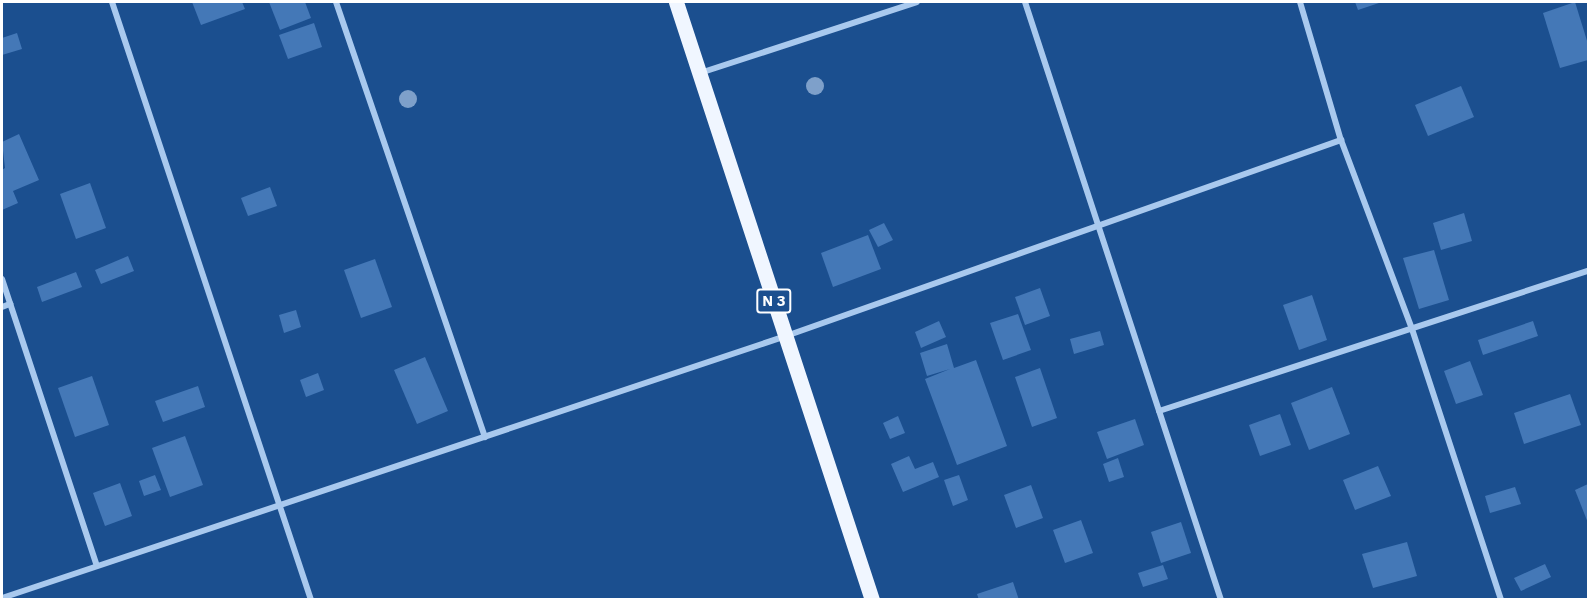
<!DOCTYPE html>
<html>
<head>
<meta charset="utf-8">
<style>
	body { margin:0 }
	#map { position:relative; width:1590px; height:601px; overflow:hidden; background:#1b4f8f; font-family:"IBM Plex Sans",sans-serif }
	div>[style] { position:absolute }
	.building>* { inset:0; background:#4478b7 }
	.street>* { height:6px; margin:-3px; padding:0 3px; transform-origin:3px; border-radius:3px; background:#a9c9ee }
	.primary>* { height:15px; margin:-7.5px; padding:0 7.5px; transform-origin:7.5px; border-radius:7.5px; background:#f0f6ff }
	.trees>* { width:18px; height:18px; margin:-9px; border-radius:50%; background:#7ea0ca }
	span { translate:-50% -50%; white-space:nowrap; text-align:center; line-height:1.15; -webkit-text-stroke:5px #1b4f8f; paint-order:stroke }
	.shield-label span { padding:2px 4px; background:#1b4f8f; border:2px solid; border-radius:4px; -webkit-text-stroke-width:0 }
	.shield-label { font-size:15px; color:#fff; font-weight:700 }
	.frame { position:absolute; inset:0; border:3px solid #fff; pointer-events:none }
</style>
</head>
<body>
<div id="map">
	<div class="building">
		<i style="clip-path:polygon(192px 2px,242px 2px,245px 9px,201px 25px)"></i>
		<i style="clip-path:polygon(269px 2px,305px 2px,311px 18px,280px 30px)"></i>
		<i style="clip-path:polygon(1355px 2px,1382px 2px,1358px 10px)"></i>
		<i style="clip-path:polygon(1575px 2px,1588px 44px,1588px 60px,1560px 68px,1543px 13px)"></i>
		<i style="clip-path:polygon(314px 23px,322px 47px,288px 59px,279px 35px)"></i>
		<i style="clip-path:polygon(17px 33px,22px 49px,2px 55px,2px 38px)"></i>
		<i style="clip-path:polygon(1461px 86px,1474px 117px,1428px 136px,1415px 105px)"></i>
		<i style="clip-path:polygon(19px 134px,39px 180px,13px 191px,18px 203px,2px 210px,2px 170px,5px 168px,2px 142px)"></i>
		<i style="clip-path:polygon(90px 183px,106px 228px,76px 239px,60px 194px)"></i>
		<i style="clip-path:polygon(270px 187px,277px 206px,248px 216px,241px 198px)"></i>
		<i style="clip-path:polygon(1464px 213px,1472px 241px,1441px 250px,1433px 223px)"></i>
		<i style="clip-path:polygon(884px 223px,893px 240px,878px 247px,869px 230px)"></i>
		<i style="clip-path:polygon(868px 235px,881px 269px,833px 287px,821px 253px)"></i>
		<i style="clip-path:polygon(1434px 250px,1449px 300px,1419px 309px,1403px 258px)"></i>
		<i style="clip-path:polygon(128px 256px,134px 271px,101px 284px,95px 270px)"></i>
		<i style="clip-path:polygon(375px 259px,392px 307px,361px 318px,344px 270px)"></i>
		<i style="clip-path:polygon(76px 272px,82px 287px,42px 302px,37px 287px)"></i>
		<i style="clip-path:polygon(1040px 288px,1050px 316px,1025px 325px,1015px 297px)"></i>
		<i style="clip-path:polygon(1312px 295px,1327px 340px,1299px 350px,1283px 305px)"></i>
		<i style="clip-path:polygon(296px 310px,301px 327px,284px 333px,279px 315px)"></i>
		<i style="clip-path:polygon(1018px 314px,1031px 350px,1003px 360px,990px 323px)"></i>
		<i style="clip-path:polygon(939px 321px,946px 337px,921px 348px,915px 332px)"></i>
		<i style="clip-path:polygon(1533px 321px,1538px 336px,1483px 355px,1478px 340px)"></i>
		<i style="clip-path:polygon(1100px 331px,1104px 345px,1074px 354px,1070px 339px)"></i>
		<i style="clip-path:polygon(947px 344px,954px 368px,976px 360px,1007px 446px,957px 465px,925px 379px,950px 369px,927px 376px,920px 353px)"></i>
		<i style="clip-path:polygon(425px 357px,448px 411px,417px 424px,394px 370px)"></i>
		<i style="clip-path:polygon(1470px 361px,1483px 395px,1456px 404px,1444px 371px)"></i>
		<i style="clip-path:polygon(1040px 368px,1057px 418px,1032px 427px,1015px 377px)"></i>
		<i style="clip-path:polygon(318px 373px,324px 390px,306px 397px,300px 380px)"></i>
		<i style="clip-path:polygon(92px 376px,109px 425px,75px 437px,58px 388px)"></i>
		<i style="clip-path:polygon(198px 386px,205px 407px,163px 422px,155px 401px)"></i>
		<i style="clip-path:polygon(1332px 387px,1350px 434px,1309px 450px,1291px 403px)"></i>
		<i style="clip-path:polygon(1570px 394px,1581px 425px,1524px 444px,1514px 413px)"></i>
		<i style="clip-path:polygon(1280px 414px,1291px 445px,1260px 456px,1249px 425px)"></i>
		<i style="clip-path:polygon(898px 416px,905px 433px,890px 439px,883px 423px)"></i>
		<i style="clip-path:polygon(1135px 419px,1144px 445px,1107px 459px,1097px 432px)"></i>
		<i style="clip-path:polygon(185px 436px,203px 485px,170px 497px,152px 448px)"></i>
		<i style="clip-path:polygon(909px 456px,915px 469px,933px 462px,939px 477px,903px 492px,891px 464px)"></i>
		<i style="clip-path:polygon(1118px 458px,1124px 477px,1109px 482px,1103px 464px)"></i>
		<i style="clip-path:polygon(1378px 466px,1391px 496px,1355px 510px,1343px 480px)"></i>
		<i style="clip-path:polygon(155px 475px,161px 490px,144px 496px,139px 481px)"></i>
		<i style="clip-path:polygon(959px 475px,968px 500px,953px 506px,944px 480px)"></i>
		<i style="clip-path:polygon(120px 483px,132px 516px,105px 526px,93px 493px)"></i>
		<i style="clip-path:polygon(1588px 484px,1588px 523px,1575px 490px)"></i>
		<i style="clip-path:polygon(1031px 485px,1043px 518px,1016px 528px,1004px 495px)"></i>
		<i style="clip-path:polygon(1515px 487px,1521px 504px,1490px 513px,1485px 496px)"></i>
		<i style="clip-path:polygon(1081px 520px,1093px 553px,1065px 563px,1053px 530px)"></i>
		<i style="clip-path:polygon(1181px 522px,1191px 553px,1161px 563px,1151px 532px)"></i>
		<i style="clip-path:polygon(1407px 542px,1417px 576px,1373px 588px,1362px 554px)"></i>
		<i style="clip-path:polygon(1545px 564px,1551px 577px,1521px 591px,1514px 578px)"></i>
		<i style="clip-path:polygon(1163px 565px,1168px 579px,1143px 587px,1138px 573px)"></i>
		<i style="clip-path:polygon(1013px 582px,1019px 600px,979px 600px,977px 594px)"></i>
	</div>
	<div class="street">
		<i style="left:112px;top:2px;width:630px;rotate:71.59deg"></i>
		<i style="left:336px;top:2px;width:460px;rotate:71.1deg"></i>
		<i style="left:1025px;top:2px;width:629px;rotate:71.85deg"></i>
		<i style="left:1300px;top:2px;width:144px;rotate:73.5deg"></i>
		<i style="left:1341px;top:140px;width:202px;rotate:69.4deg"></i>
		<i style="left:1412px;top:329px;width:285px;rotate:71.8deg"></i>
		<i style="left:700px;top:73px;width:228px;rotate:-18.1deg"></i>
		<i style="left:2px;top:279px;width:302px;rotate:71.7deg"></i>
		<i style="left:2px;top:307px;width:9px;rotate:-21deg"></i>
		<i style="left:1159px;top:411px;width:451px;rotate:-18.1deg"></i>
		<i style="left:2px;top:598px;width:827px;rotate:-18.48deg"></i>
		<i style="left:786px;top:336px;width:589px;rotate:-19.45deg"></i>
	</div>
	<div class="primary">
		<i style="left:676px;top:2px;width:629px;rotate:71.85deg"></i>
	</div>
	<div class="trees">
		<i style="left:815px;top:86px"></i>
		<i style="left:408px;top:99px"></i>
	</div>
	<div class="shield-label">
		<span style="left:774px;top:301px">N 3</span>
	</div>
	<div class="frame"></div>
</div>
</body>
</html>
